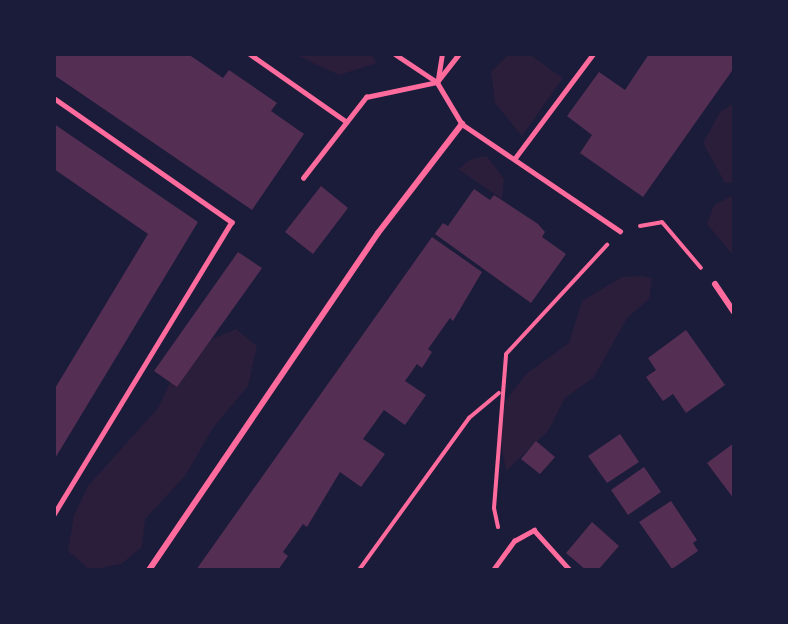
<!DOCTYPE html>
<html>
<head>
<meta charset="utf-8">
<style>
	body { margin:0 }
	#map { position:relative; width:788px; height:624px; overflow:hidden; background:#1b1b3a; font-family:"IBM Plex Sans",sans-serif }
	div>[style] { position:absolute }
	.green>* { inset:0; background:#2a1e3b }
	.building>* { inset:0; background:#542f53 }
	.path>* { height:4px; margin:-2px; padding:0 2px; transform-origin:2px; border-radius:2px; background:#ff6b9d }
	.service>* { height:4.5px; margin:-2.25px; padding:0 2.25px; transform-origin:2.25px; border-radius:2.25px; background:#ff6b9d }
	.minor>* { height:6px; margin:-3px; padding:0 3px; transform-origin:3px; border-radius:3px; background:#ff6b9d }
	span { translate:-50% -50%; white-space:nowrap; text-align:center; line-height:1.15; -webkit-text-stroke:6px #1b1b3a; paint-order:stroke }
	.frame { position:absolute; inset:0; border:56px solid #1b1b3a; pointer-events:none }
</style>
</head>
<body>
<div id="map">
	<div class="green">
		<i style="clip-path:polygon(294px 54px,371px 54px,377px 63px,339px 75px)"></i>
		<i style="clip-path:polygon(509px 54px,529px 54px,563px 78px,522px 136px,495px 103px,491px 72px)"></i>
		<i style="clip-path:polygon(734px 103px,734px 182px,725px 183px,703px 143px,720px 112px)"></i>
		<i style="clip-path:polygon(487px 156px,504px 179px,502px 199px,458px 169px,471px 159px)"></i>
		<i style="clip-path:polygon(734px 195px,734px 252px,731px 253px,707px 224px,714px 205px)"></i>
		<i style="clip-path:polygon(641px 276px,652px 278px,649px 299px,627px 318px,594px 377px,565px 398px,548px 431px,506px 471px,499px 431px,506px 400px,526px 374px,569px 343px,582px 301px,622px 277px)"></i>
		<i style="clip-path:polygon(236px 329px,257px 346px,248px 386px,213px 428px,185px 476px,145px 519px,142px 547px,121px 564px,90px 570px,68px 551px,74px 515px,88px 486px,158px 408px,186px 350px)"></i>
	</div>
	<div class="building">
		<i style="clip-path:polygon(54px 54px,188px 54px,223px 78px,229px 70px,277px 103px,271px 111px,304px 134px,252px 210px,54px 75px)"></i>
		<i style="clip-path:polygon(649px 54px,734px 54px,734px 68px,643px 197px,580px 153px,592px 135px,567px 116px,599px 72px,625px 90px)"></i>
		<i style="clip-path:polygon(54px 124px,198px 222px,54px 460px,54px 390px,148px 234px,54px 169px)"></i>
		<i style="clip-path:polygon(321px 186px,348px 208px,313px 254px,285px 232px)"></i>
		<i style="clip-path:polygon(474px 189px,490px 200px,494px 195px,538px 224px,545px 232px,542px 237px,566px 254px,531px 303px,435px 234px,443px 223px,448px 226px)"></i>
		<i style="clip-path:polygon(432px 237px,482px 272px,453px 321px,450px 318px,428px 349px,432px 352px,422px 368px,417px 364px,405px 381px,426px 395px,405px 425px,384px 410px,363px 439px,385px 454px,361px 487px,340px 472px,307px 527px,303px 524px,283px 552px,288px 556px,278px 570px,196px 570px)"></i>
		<i style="clip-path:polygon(238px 252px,262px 268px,177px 387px,154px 371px)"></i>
		<i style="clip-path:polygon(686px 330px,725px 385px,686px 413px,673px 394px,663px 401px,646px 377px,656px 370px,648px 358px)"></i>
		<i style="clip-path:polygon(620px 434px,639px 462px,607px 483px,588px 456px)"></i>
		<i style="clip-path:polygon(536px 441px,555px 457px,540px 474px,521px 459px)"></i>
		<i style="clip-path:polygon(734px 443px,734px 499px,707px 463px)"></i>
		<i style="clip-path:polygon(644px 467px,661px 492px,628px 515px,611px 490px)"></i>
		<i style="clip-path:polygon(671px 501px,697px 540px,693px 543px,698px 551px,672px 569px,639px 522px)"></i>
		<i style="clip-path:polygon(592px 522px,619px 546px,598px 570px,586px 570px,566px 553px)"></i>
	</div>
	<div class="path">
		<i style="left:640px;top:226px;width:22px;rotate:-10deg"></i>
		<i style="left:662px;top:222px;width:60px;rotate:49.7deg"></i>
		<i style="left:498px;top:527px;width:19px;rotate:-102deg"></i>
		<i style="left:494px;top:508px;width:154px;rotate:-85.5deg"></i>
		<i style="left:506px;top:354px;width:149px;rotate:-47.2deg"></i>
		<i style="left:359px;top:570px;width:188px;rotate:-54.1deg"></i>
		<i style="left:469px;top:418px;width:39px;rotate:-40deg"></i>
	</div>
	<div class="service">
		<i style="left:250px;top:54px;width:118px;rotate:35deg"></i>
		<i style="left:395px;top:54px;width:50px;rotate:33.7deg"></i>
		<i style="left:437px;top:82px;width:49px;rotate:59.2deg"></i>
		<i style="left:462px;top:124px;width:191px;rotate:34.1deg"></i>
		<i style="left:438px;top:79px;width:25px;rotate:-81deg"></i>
		<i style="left:54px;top:98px;width:217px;rotate:34.9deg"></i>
		<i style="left:232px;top:222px;width:343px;rotate:121.3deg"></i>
		<i style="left:515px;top:158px;width:130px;rotate:-53.1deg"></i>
		<i style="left:303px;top:178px;width:103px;rotate:-52.1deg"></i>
		<i style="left:366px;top:97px;width:73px;rotate:-11.9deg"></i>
		<i style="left:437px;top:82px;width:36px;rotate:-52deg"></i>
		<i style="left:493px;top:570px;width:36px;rotate:-54deg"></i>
		<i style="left:514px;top:541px;width:23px;rotate:-29deg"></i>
		<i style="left:534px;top:530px;width:54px;rotate:48deg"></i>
	</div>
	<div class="minor">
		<i style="left:715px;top:284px;width:34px;rotate:56deg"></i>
		<i style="left:149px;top:570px;width:407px;rotate:-55.8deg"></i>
		<i style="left:378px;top:233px;width:138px;rotate:-52.4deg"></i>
	</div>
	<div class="frame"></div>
</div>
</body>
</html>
